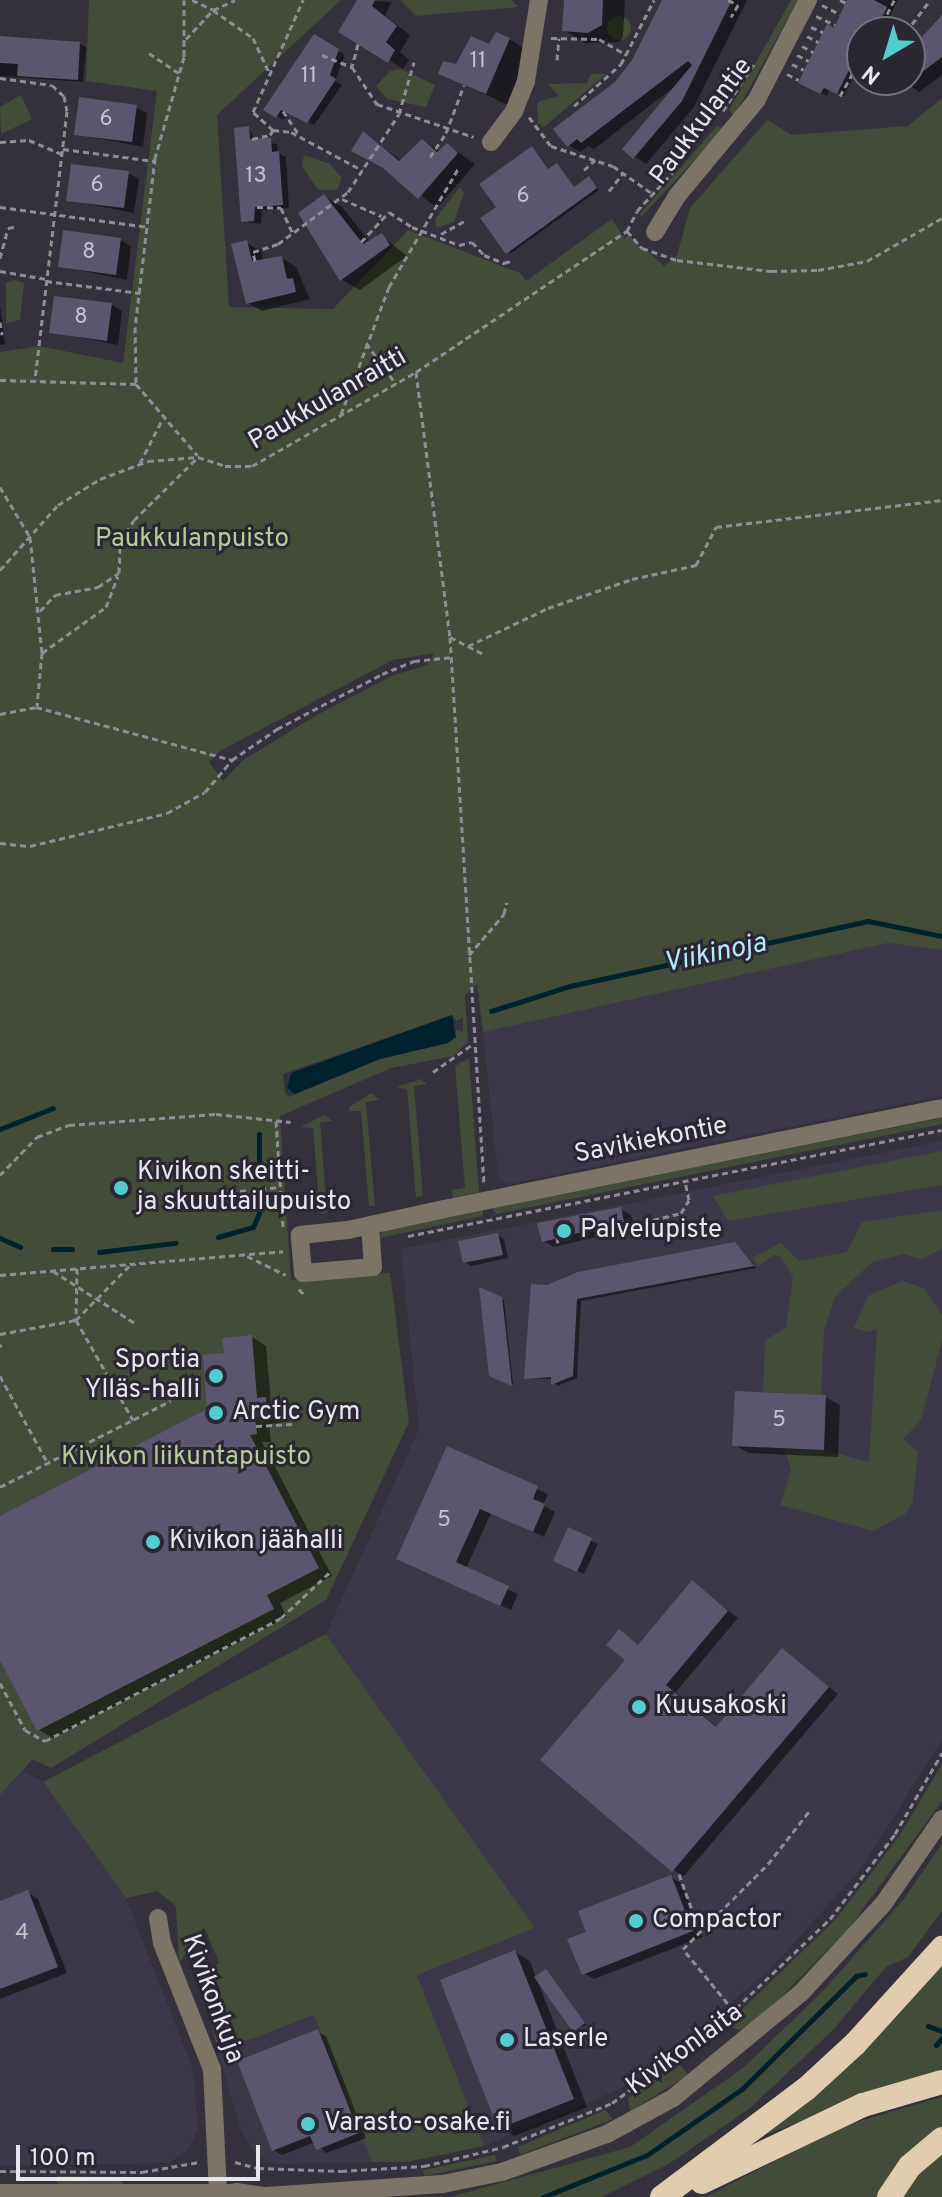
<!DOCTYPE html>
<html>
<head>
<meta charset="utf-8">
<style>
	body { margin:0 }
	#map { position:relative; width:942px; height:2197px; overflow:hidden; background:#34313d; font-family:Overpass,sans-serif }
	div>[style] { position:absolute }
	.built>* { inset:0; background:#3c384a }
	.green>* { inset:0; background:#434c38 }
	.round { border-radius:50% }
	.water>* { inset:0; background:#00222e }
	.shadow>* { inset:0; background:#0007 }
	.stream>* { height:5px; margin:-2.5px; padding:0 2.5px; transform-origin:2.5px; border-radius:2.5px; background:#00222e }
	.building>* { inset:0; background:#5c5570 }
	.path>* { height:3px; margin-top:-1.5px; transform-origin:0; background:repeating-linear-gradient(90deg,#8f8d97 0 6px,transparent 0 10px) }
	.minor>* { height:18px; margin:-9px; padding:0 9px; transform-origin:9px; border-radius:9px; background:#7d7468 }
	.highway>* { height:24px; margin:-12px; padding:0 12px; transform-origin:12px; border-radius:12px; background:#e2ccb0 }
	.dots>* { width:22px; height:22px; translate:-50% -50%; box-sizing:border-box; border:4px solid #2a2733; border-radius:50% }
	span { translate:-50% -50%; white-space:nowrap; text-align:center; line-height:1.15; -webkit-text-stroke:6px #2a2733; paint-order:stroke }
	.number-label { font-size:22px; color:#c5c2ce }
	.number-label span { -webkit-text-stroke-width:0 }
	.street-label { font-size:26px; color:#e8e6ee }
	.park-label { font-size:26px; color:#b6cd98 }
	.poi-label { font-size:26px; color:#e8e6ee }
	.left { translate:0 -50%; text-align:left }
	.right { translate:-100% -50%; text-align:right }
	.water-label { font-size:28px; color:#b6e9ff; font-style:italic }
	.north { position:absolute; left:846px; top:16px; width:80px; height:80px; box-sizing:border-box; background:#2a2733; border:2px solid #76737e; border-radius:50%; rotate:218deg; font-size:22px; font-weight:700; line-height:32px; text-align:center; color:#e8e6ee }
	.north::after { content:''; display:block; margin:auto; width:28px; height:36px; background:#52cdcf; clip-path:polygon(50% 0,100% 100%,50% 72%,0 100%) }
	.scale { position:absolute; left:16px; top:2145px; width:244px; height:36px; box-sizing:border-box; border:4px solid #e8e6ee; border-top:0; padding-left:10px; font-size:24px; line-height:28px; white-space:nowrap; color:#e8e6ee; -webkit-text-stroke:6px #2a2733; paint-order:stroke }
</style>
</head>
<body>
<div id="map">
	<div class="built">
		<i style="clip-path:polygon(888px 943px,942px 950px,942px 1096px,508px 1184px,498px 1177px,483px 1032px)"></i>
		<i style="clip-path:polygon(942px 1141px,942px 1739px,862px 1867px,772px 1967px,691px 2037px,620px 2089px,484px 2146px,417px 1975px,534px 1928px,326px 1634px,419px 1429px,401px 1249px)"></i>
		<i style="clip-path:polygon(22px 1771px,43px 1782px,126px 1898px,193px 2070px,198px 2129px,189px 2148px,169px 2163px,0 2166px,0 1795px)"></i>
		<i style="clip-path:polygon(314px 2015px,372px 2162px,274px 2164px,256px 2154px,242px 2133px,218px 2052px)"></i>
	</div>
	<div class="green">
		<i style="clip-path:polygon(evenodd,89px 0,341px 0,217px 115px,229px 307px,333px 309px,408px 230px,520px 273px,526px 281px,612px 219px,624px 238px,629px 235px,664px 266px,677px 255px,690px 208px,767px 120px,792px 135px,908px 126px,942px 98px,942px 950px,888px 943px,483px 1032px,477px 984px,465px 995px,468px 1041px,454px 1056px,391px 1068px,280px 1116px,291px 1280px,390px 1273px,409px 1422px,326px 1600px,51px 1768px,33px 1759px,0 1795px,0 352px,39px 346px,123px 363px,157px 91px,86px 81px,89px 0,434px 653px,427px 665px,394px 675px,315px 716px,242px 761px,223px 781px,209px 762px,220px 751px,393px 660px,434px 653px,89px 0,452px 1015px,456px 1021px,463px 1018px,463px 1032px,457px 1030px,448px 1043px,380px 1059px,289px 1097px,285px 1093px,283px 1074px,452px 1015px)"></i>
		<i style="clip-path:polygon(400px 0,512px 0,518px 7px,416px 16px)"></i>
		<i style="clip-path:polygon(791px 0,798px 0,734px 116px,729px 110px)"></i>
		<i class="round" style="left:607px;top:16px;width:24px;height:24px"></i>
		<i style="clip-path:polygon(401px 69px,435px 85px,426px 107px,387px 99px,376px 86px,390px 71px)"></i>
		<i style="clip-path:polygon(591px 74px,606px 74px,544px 127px,538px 123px,537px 102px,559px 96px,548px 84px,587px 83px)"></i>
		<i style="clip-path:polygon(21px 95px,32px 119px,1px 134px,0 107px)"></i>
		<i style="clip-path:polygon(717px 126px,724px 129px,641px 217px,640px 214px)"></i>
		<i style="clip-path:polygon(304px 155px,330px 164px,342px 178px,337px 190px,318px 190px,302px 166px)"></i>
		<i style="clip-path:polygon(460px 187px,464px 193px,454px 222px,437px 228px,435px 219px)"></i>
		<i style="clip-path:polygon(14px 280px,24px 283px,20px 320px,6px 323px,6px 283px)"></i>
		<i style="clip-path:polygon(469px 1058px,479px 1192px,453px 1198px,452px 1190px,465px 1188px,455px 1066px)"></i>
		<i style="clip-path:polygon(421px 1079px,427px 1084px,414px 1086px,423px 1196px,416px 1197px,407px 1089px,396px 1087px)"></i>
		<i style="clip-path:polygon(372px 1093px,379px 1100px,366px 1102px,375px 1206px,369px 1206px,361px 1111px,349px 1111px,349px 1107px)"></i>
		<i style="clip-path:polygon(324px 1115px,332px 1121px,320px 1122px,327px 1213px,320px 1214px,313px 1128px,301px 1127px)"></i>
		<i style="clip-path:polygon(942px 1118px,942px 1124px,496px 1214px,492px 1208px)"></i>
		<i style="clip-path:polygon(942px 1151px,942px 1185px,728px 1221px,713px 1196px)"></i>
		<i style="clip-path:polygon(483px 1209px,483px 1216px,379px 1238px,384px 1230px)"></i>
		<i style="clip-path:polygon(942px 1210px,942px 1249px,921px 1259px,904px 1254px,872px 1262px,835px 1297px,824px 1332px,821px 1395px,763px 1392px,765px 1341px,786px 1327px,793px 1277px,781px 1257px,774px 1255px,759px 1266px,752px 1258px,781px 1243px,799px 1261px,847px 1252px,862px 1222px)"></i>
		<i style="clip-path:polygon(902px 1281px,924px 1288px,942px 1315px,942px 1341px,921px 1420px,903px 1439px,918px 1451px,913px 1502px,905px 1514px,873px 1531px,780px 1505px,791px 1470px,784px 1448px,824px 1450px,869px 1462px,877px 1328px,870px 1332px,854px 1328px,868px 1296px)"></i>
		<i style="clip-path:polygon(326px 1634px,535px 1928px,417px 1975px,484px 2146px,407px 2162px,372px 2162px,314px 2015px,218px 2052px,202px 1986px,219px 1962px,204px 1927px,179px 1963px,176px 1906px,157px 1891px,126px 1898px,43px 1782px)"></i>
		<i style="clip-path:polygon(942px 1764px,942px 1801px,848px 1929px,760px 2018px,741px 2030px,725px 2026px,836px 1919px,900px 1835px)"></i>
		<i style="clip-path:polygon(942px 1844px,942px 1911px,908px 1957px,886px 1967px,834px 2029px,749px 2109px,667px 2165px,601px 2197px,450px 2197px,630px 2147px,743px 2068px,824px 1990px,903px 1900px)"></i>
		<i style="clip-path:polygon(942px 1960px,942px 2070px,764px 2135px)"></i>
		<i style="clip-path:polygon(679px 2063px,688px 2075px,630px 2111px,628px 2098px)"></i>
		<i style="clip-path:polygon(942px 2097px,942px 2130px,879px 2197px,705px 2197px,843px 2126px)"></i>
		<i style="clip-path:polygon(605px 2110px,613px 2119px,520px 2155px,518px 2147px)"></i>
		<i style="clip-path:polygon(942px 2151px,942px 2197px,900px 2197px,907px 2185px)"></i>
		<i style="clip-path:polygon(495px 2155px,497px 2161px,424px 2176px,423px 2170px)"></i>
		<i style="clip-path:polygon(57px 2176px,122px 2177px,122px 2184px,57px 2184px)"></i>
	</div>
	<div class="water">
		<i style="clip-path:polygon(452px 1015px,456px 1037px,448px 1043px,380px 1059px,295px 1094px,287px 1088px,291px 1073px)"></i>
	</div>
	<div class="shadow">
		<i style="clip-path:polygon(360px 0,391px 2px,385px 16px,410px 35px,400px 52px,409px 60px,403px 69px,340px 31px)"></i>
		<i style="clip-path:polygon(566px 0,625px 0,623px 37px,619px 42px,585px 43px,564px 30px)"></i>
		<i style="clip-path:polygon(664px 0,747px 0,694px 107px,646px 164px,624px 149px,674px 87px,594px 149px,588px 146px,580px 152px,568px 145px,634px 62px)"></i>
		<i style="clip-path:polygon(850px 0,898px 0,882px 32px,862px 32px,862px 60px,844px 96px,830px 89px,827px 96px,801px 82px)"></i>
		<i style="clip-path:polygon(942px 18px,942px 75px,919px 92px,902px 80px,910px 80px,910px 52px)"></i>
		<i style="clip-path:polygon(315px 37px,345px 55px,335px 81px,342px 85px,314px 125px,289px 112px,283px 120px,266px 109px)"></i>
		<i style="clip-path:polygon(0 38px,80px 44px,86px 47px,83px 82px,0 76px)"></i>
		<i style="clip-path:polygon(509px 39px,530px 52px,508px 105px,440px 73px)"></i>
		<i style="clip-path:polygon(136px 107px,147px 113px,143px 147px,76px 134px)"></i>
		<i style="clip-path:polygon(249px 128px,256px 141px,277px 144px,278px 153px,286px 157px,289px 208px,262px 210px,261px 224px,243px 221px)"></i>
		<i style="clip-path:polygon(363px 134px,402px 161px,423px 141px,440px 151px,448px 145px,475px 164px,437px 208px,386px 168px)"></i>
		<i style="clip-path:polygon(533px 148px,549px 170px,559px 166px,575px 189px,591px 180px,599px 190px,510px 254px,499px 207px)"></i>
		<i style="clip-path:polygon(128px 173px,139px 179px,134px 213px,68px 200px)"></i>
		<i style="clip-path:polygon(324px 196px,342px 207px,370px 242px,382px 236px,407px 256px,360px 290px,342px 280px)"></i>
		<i style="clip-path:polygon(120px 240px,131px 246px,127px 280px,60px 266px)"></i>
		<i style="clip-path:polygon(247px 243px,261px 251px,264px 261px,282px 258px,296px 267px,310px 299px,262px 311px,248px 303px)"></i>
		<i style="clip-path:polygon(0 304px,5px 344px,0 345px)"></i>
		<i style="clip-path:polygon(112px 305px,122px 311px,118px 345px,52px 332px)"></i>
		<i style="clip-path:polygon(620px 1209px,631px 1215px,633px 1228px,554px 1247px,544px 1241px)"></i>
		<i style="clip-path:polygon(498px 1235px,504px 1239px,508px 1258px,471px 1266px,465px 1262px)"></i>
		<i style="clip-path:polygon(735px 1245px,756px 1268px,581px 1301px,577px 1378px,557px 1386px,553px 1379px,526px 1378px,547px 1287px)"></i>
		<i style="clip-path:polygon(501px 1298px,504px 1300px,513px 1385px,491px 1375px)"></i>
		<i style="clip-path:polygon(252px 1337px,266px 1346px,271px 1403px,280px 1408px,281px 1423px,269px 1424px,271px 1442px,262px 1442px,332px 1576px,280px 1603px,287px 1617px,53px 1738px,39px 1730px,0 1655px,0 1519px,209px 1410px,226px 1355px)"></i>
		<i style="clip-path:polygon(825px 1397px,840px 1405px,838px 1457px,749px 1453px,734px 1445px)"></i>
		<i style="clip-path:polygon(448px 1448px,548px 1494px,543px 1505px,555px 1512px,544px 1537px,491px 1513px,466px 1569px,518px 1594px,511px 1610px,409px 1565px)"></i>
		<i style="clip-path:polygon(569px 1530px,598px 1544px,584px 1574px,562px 1564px)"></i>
		<i style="clip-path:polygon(693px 1583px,738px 1618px,676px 1692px,718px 1728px,783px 1651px,838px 1694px,684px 1876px,673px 1870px,620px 1632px,640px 1646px)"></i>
		<i style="clip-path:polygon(671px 1877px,681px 1883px,703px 1937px,594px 1979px,583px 1973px,589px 1933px)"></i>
		<i style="clip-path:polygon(27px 1892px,38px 1899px,67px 1973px,0 1999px,0 1903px)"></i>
		<i style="clip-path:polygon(515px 1952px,530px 1961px,536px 1978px,548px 1973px,586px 2025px,574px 2030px,538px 1982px,587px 2107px,514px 2136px,500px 2128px)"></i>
		<i style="clip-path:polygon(318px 2032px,326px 2036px,366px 2138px,326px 2153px,315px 2142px,282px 2155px,274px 2150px)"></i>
	</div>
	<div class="stream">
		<i style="left:491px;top:1011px;width:83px;rotate:-17.6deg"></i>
		<i style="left:570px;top:986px;width:305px;rotate:-12.3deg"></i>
		<i style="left:868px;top:921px;width:76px;rotate:11.5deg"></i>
		<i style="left:0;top:1129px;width:57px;rotate:-21.6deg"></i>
		<i style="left:259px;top:1170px;width:36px;rotate:-90deg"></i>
		<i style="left:218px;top:1237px;width:36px;rotate:-16deg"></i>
		<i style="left:253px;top:1227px;width:21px;rotate:-67deg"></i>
		<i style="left:0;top:1238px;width:22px;rotate:24deg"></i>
		<i style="left:53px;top:1249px;width:19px"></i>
		<i style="left:99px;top:1252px;width:77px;rotate:-6.8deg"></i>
		<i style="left:928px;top:2026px;width:15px;rotate:20deg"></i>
		<i style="left:936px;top:2045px;width:9px;rotate:-49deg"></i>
		<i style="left:543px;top:2197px;width:112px;rotate:-22deg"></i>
		<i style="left:647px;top:2155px;width:116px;rotate:-34.8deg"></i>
		<i style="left:742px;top:2089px;width:161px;rotate:-44.7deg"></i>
		<i style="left:856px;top:1976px;width:9px;rotate:-13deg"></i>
	</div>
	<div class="building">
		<i style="clip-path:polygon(357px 0,375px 0,372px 6px,397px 26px,386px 42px,395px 50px,388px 63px,338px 32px)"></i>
		<i style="clip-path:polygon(564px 0,603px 0,602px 25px,588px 33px,562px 31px)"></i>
		<i style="clip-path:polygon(662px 0,732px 0,682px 101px,633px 159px,622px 149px,692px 65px,688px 61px,581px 143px,577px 139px,567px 147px,553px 129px,615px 82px,632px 60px)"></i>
		<i style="clip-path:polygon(847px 0,874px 0,887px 7px,875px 32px,862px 32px,862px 44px,837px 94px,824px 88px,820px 94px,798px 83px,827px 24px,834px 28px)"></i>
		<i style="clip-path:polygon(942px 15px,942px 57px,910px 81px,910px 50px)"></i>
		<i style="clip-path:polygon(496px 32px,510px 38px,486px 94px,438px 74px,443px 61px,456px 64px,471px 36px,489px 44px)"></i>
		<i style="clip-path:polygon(314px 34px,339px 49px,330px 75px,336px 79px,307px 123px,281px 110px,276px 118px,263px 110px)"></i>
		<i style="clip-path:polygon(0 36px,80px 42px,78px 80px,17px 76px,18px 64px,0 63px)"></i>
		<i style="clip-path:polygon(79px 97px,137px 105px,132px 142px,74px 135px)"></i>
		<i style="clip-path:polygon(249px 126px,250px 139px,271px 138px,272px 152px,279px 151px,283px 205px,255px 207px,254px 221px,241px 222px,234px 128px)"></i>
		<i style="clip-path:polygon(363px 131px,399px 161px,422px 139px,437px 152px,447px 143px,458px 153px,418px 199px,383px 168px,351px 151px)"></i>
		<i style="clip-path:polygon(532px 146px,548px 169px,557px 163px,574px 187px,589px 176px,597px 188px,506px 254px,480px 218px,496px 207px,479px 184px)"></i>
		<i style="clip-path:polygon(71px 164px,129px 171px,124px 208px,66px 201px)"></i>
		<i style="clip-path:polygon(324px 194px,363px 244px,382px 233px,390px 245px,340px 281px,298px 213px)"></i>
		<i style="clip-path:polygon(63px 230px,121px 238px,116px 275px,58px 267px)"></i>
		<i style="clip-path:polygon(247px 240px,252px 261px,282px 256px,287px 279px,293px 278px,296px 292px,246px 304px,231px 244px)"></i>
		<i style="clip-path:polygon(54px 296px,112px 303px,107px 341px,49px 333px)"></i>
		<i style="clip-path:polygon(621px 1207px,624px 1222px,542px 1242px,537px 1223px)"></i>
		<i style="clip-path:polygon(498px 1233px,503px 1255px,463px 1263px,458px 1241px)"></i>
		<i style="clip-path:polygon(735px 1242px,754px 1266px,577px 1299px,573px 1376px,551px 1385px,551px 1377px,524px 1379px,531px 1284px,547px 1285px,578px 1272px)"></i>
		<i style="clip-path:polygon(479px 1287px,502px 1297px,512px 1386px,489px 1376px)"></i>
		<i style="clip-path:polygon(252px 1335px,257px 1398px,266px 1397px,267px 1416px,255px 1417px,257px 1434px,250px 1435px,319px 1568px,267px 1595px,274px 1609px,37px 1731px,0 1660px,0 1516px,207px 1409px,203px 1355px,224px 1353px,222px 1338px)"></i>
		<i style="clip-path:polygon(735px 1391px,826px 1395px,824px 1450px,732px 1446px)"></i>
		<i style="clip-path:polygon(447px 1446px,538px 1486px,533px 1499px,545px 1504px,533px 1532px,480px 1509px,456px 1562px,509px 1586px,500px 1606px,396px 1559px)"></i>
		<i style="clip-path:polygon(568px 1527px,592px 1538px,577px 1572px,553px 1561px)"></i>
		<i style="clip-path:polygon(692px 1580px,728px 1611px,666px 1685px,716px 1727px,782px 1648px,829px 1687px,672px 1872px,540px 1760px,625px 1660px,606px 1645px,619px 1629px,638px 1645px)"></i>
		<i style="clip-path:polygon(671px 1875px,693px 1931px,582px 1975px,567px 1939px,586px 1932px,578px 1911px)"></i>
		<i style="clip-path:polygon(28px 1890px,58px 1967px,0 1989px,0 1901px)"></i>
		<i style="clip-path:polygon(515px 1950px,574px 2099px,498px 2129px,440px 1980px)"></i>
		<i style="clip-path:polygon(546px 1969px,585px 2023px,573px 2032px,534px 1977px)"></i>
		<i style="clip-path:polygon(318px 2029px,359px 2133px,316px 2150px,310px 2136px,272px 2151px,237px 2061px)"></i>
	</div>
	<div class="path">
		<i style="left:184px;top:0;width:57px;rotate:90deg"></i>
		<i style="left:184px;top:57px;width:105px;rotate:106deg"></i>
		<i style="left:155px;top:158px;width:170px;rotate:96.7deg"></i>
		<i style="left:135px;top:327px;width:57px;rotate:89deg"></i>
		<i style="left:136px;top:384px;width:94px;rotate:49.3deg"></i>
		<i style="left:192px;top:0;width:23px;rotate:25deg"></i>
		<i style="left:213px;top:10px;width:24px;rotate:-24deg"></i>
		<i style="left:728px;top:0;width:11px;rotate:27deg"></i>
		<i style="left:738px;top:5px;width:14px;rotate:120deg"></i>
		<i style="left:840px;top:0;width:7px;rotate:27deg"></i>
		<i style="left:822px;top:5px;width:20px;rotate:27deg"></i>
		<i style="left:816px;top:16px;width:21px;rotate:25deg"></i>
		<i style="left:811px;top:27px;width:13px;rotate:23deg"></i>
		<i style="left:878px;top:32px;width:36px;rotate:-63deg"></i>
		<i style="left:906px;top:32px;width:40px;rotate:-53deg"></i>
		<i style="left:807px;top:36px;width:13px;rotate:29deg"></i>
		<i style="left:551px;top:38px;width:48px;rotate:1.2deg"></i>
		<i style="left:599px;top:39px;width:32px;rotate:30deg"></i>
		<i style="left:186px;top:39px;width:40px;rotate:-47deg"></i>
		<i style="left:213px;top:10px;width:49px;rotate:35deg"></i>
		<i style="left:253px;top:38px;width:38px;rotate:65deg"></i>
		<i style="left:358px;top:44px;width:24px;rotate:105deg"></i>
		<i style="left:352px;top:67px;width:45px;rotate:56deg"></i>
		<i style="left:377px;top:104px;width:102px;rotate:18.8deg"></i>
		<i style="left:802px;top:46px;width:13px;rotate:29deg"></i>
		<i style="left:149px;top:53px;width:36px;rotate:34deg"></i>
		<i style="left:322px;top:55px;width:32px;rotate:22deg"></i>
		<i style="left:797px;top:55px;width:13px;rotate:27deg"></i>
		<i style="left:557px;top:60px;width:22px;rotate:-85deg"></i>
		<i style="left:792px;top:64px;width:13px;rotate:27deg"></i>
		<i style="left:787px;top:74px;width:13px;rotate:27deg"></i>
		<i style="left:0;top:78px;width:52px;rotate:7.7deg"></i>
		<i style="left:52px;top:85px;width:16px;rotate:43deg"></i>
		<i style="left:64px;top:96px;width:15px;rotate:79deg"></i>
		<i style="left:67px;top:111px;width:271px;rotate:96.8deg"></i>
		<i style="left:840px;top:96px;width:45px;rotate:-60.6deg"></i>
		<i style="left:574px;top:106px;width:63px;rotate:-41.8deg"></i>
		<i style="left:621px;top:64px;width:72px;rotate:-62.7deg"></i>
		<i style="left:283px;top:111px;width:29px;rotate:56deg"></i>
		<i style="left:723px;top:111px;width:56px;rotate:-56.6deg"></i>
		<i style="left:529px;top:117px;width:36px;rotate:53deg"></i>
		<i style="left:551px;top:146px;width:65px;rotate:17.9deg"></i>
		<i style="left:613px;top:166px;width:49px;rotate:35deg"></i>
		<i style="left:273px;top:130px;width:27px;rotate:-138deg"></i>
		<i style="left:253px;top:112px;width:123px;rotate:-65.9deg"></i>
		<i style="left:252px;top:139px;width:18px;rotate:-13deg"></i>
		<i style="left:270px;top:135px;width:6px;rotate:-59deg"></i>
		<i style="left:273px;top:130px;width:18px;rotate:6deg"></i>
		<i style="left:291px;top:132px;width:81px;rotate:28.2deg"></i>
		<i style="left:0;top:142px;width:29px;rotate:-4deg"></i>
		<i style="left:29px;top:140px;width:36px;rotate:23deg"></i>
		<i style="left:63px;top:149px;width:92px;rotate:7.5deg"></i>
		<i style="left:430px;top:157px;width:29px;rotate:-56deg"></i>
		<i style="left:446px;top:133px;width:51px;rotate:-69.4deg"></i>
		<i style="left:584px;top:170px;width:15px;rotate:-42deg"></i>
		<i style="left:609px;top:191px;width:23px;rotate:-52deg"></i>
		<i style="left:342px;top:199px;width:43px;rotate:23.6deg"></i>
		<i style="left:0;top:207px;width:148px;rotate:7.7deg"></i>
		<i style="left:257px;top:207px;width:24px;rotate:2deg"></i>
		<i style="left:281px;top:208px;width:29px;rotate:65deg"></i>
		<i style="left:627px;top:231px;width:23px;rotate:49deg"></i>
		<i style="left:642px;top:248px;width:37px;rotate:19deg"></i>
		<i style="left:677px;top:260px;width:95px;rotate:6.7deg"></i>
		<i style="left:771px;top:271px;width:47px;rotate:-1.2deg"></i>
		<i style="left:818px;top:270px;width:50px;rotate:-10.4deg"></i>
		<i style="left:867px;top:261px;width:86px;rotate:-29.8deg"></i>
		<i style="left:627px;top:231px;width:22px;rotate:-63deg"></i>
		<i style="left:637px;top:211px;width:53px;rotate:-47.3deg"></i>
		<i style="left:441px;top:234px;width:26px;rotate:-29deg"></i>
		<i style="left:361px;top:242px;width:41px;rotate:-47deg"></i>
		<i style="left:389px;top:212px;width:27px;rotate:33deg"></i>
		<i style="left:412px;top:227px;width:50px;rotate:21deg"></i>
		<i style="left:459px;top:245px;width:13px;rotate:-13deg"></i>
		<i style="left:472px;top:242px;width:18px;rotate:47deg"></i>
		<i style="left:484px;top:255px;width:22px;rotate:22deg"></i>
		<i style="left:504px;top:263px;width:7px;rotate:-16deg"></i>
		<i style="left:0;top:258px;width:31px;rotate:-75deg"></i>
		<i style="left:8px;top:228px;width:6px;rotate:-9deg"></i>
		<i style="left:255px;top:261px;width:9px;rotate:-103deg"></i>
		<i style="left:253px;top:252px;width:26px;rotate:-18deg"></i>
		<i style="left:278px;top:244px;width:87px;rotate:-36.6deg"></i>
		<i style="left:348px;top:192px;width:93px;rotate:-56.8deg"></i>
		<i style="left:399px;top:114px;width:54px;rotate:-73.9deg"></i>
		<i style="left:0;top:271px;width:47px;rotate:9.9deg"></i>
		<i style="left:46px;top:281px;width:95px;rotate:7.3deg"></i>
		<i style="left:0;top:322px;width:13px;rotate:81deg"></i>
		<i style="left:366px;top:343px;width:51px;rotate:53.8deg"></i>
		<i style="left:416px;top:372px;width:267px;rotate:82.7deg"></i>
		<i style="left:450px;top:637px;width:549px;rotate:86.45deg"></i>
		<i style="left:0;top:380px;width:136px;rotate:1.7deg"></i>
		<i style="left:341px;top:414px;width:136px;rotate:-69.3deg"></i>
		<i style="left:389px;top:287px;width:139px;rotate:-59.7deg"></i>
		<i style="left:140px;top:463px;width:48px;rotate:-62.9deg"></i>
		<i style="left:0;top:487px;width:58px;rotate:59deg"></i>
		<i style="left:30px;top:537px;width:117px;rotate:84.1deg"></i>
		<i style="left:42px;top:653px;width:53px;rotate:95.4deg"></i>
		<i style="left:0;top:570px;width:87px;rotate:-48.3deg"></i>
		<i style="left:58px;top:505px;width:49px;rotate:-31.8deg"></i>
		<i style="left:100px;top:479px;width:51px;rotate:-20.6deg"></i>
		<i style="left:148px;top:461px;width:50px;rotate:-4.6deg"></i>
		<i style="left:198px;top:457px;width:28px;rotate:18deg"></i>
		<i style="left:225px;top:466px;width:27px"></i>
		<i style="left:252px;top:466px;width:189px;rotate:-29.8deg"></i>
		<i style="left:416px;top:372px;width:254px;rotate:-33.8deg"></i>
		<i style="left:40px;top:611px;width:22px;rotate:-47deg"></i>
		<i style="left:55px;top:595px;width:44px;rotate:-10.5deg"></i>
		<i style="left:98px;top:587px;width:25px;rotate:-34deg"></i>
		<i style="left:119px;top:573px;width:32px;rotate:-88deg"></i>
		<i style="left:120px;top:541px;width:25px;rotate:-56deg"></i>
		<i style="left:134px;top:520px;width:90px;rotate:-44.5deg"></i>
		<i style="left:450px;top:637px;width:36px;rotate:27deg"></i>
		<i style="left:468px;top:646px;width:89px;rotate:-25.4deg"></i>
		<i style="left:548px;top:608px;width:89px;rotate:-19deg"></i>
		<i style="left:632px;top:579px;width:66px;rotate:-12.3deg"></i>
		<i style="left:696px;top:565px;width:43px;rotate:-62.2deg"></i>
		<i style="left:716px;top:527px;width:228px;rotate:-6.8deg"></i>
		<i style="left:42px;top:653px;width:79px;rotate:-35.7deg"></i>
		<i style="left:106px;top:607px;width:33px;rotate:-69deg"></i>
		<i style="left:0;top:714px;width:37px;rotate:-11deg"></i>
		<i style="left:36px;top:707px;width:203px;rotate:15.1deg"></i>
		<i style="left:232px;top:760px;width:55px;rotate:-34.6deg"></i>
		<i style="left:277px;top:729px;width:119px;rotate:-27.6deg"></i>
		<i style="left:382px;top:674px;width:35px;rotate:-22deg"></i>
		<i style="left:414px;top:661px;width:36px;rotate:-6deg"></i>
		<i style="left:0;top:843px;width:30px;rotate:6deg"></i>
		<i style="left:30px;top:846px;width:141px;rotate:-13.5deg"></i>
		<i style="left:167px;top:813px;width:43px;rotate:-28.9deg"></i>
		<i style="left:205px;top:792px;width:42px;rotate:-49.8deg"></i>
		<i style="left:469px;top:955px;width:54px;rotate:-49.5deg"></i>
		<i style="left:504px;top:914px;width:12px;rotate:-76deg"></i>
		<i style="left:433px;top:1072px;width:49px;rotate:-35deg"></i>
		<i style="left:276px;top:1121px;width:106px;rotate:86.2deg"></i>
		<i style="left:0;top:1175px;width:53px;rotate:-45.8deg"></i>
		<i style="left:37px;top:1137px;width:34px;rotate:-21deg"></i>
		<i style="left:69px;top:1125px;width:147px;rotate:-4.3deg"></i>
		<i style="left:216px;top:1114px;width:75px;rotate:6.1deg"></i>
		<i style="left:240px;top:1191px;width:40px;rotate:-5.7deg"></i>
		<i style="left:624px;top:1227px;width:59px;rotate:-13.8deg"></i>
		<i style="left:681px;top:1213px;width:15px;rotate:-58deg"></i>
		<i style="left:689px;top:1200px;width:19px;rotate:-102deg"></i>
		<i style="left:408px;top:1236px;width:544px;rotate:-11.23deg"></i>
		<i style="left:557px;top:1238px;width:5px;rotate:79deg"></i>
		<i style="left:247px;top:1256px;width:43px;rotate:26deg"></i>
		<i style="left:77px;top:1268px;width:52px;rotate:91.1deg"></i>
		<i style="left:76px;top:1320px;width:115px;rotate:60.3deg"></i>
		<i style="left:53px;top:1271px;width:97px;rotate:32.4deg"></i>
		<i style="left:0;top:1275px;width:284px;rotate:-4.8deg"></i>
		<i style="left:299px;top:1289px;width:9px;rotate:49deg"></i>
		<i style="left:0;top:1334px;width:77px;rotate:-10.4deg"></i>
		<i style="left:76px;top:1320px;width:78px;rotate:-45.5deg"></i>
		<i style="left:0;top:1344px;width:3px;rotate:72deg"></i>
		<i style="left:0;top:1376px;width:98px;rotate:61.3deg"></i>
		<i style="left:256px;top:1426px;width:36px;rotate:-3deg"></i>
		<i style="left:0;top:1487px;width:191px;rotate:-26.8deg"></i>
		<i style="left:0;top:1683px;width:53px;rotate:62deg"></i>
		<i style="left:25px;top:1730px;width:23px;rotate:29deg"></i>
		<i style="left:45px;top:1741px;width:266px;rotate:-27.5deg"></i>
		<i style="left:281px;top:1618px;width:67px;rotate:-43.2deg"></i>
		<i style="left:679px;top:1874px;width:62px;rotate:70.1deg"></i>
		<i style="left:734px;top:2011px;width:80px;rotate:-129.4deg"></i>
		<i style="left:683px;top:1949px;width:120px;rotate:-45deg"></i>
		<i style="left:768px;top:1864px;width:68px;rotate:-52.1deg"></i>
		<i style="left:235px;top:2162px;width:24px;rotate:15deg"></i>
		<i style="left:258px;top:2168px;width:83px;rotate:2.1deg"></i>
		<i style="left:341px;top:2171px;width:83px;rotate:-3.4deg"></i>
		<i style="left:424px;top:2166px;width:81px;rotate:-13.5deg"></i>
		<i style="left:503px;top:2147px;width:118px;rotate:-22deg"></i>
		<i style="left:612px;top:2103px;width:126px;rotate:-36deg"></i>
		<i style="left:714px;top:2029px;width:160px;rotate:-43.5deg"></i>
		<i style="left:830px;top:1919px;width:107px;rotate:-52.6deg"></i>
		<i style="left:895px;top:1834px;width:94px;rotate:-59.9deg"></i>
		<i style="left:0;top:2171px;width:142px;rotate:0.4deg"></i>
		<i style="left:142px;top:2172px;width:58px;rotate:-10deg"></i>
	</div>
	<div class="minor">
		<i style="left:491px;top:142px;width:39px;rotate:-53deg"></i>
		<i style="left:514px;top:111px;width:32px;rotate:-68deg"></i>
		<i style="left:526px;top:81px;width:82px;rotate:-80.9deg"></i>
		<i style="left:655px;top:232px;width:42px;rotate:-58.6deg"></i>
		<i style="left:677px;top:196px;width:124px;rotate:-50.3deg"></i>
		<i style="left:756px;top:101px;width:114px;rotate:-62.8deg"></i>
		<i style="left:370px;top:1225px;width:42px;rotate:85.9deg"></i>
		<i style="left:373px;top:1267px;width:70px;rotate:175.1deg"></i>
		<i style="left:303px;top:1273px;width:38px;rotate:-95deg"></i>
		<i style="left:300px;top:1235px;width:48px;rotate:-5.9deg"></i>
		<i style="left:348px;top:1230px;width:98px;rotate:-12.3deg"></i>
		<i style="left:444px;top:1209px;width:508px;rotate:-11.46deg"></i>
		<i style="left:158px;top:1918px;width:25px;rotate:81deg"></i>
		<i style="left:162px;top:1943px;width:136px;rotate:68.4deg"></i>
		<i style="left:212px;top:2069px;width:124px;rotate:87.2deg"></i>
		<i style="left:236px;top:2192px;width:30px;rotate:8deg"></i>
		<i style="left:266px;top:2196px;width:177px;rotate:-3.9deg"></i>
		<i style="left:443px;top:2184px;width:60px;rotate:-11.5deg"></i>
		<i style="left:502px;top:2172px;width:112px;rotate:-19.9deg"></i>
		<i style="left:607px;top:2134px;width:75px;rotate:-28.6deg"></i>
		<i style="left:673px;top:2098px;width:166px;rotate:-39.4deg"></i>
		<i style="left:801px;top:1993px;width:122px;rotate:-47.3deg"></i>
		<i style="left:884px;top:1903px;width:102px;rotate:-55.4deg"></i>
		<i style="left:0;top:2193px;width:230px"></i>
	</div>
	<div class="highway">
		<i style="left:702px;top:2182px;width:178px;rotate:-25.6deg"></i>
		<i style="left:863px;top:2105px;width:82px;rotate:-16.2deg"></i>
		<i style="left:662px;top:2197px;width:180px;rotate:-36.9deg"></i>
		<i style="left:806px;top:2089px;width:67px;rotate:-42.6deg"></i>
		<i style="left:855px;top:2044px;width:130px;rotate:-47.8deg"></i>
		<i style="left:889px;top:2197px;width:37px;rotate:-56deg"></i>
		<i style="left:910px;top:2166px;width:42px;rotate:-40.2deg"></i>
	</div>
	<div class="dots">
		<i style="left:121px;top:1188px;background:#52cdcf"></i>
		<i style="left:564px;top:1231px;background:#52cdcf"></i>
		<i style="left:216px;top:1376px;background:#52cdcf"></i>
		<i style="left:216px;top:1413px;background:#52cdcf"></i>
		<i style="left:153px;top:1542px;background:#52cdcf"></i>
		<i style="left:639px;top:1707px;background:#52cdcf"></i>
		<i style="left:636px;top:1921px;background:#52cdcf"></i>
		<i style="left:507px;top:2040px;background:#52cdcf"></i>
		<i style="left:308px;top:2124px;background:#52cdcf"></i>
	</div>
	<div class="number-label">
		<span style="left:478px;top:62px">11</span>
		<span style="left:309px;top:77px">11</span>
		<span style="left:106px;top:120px">6</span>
		<span style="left:256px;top:177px">13</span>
		<span style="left:97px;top:186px">6</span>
		<span style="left:523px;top:197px">6</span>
		<span style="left:89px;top:253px">8</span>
		<span style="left:81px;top:318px">8</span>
		<span style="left:779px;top:1421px">5</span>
		<span style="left:444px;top:1521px">5</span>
		<span style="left:22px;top:1934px">4</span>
	</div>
	<div class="street-label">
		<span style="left:702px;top:122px;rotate:-53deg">Paukkulantie</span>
		<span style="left:328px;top:400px;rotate:-30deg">Paukkulanraitti</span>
		<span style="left:651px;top:1141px;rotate:-11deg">Savikiekontie</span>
		<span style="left:212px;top:1999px;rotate:70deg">Kivikonkuja</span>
		<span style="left:685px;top:2050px;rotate:-36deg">Kivikonlaita</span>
	</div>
	<div class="park-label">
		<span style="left:192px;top:540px">Paukkulanpuisto</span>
		<span style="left:186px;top:1458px">Kivikon liikuntapuisto</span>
	</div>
	<div class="poi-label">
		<span class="left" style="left:137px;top:1188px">Kivikon skeitti-<br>ja skuuttailupuisto</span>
		<span class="left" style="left:580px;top:1231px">Palvelupiste</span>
		<span class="right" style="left:200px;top:1376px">Sportia<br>Ylläs-halli</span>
		<span class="left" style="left:232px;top:1413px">Arctic Gym</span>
		<span class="left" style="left:169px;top:1542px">Kivikon jäähalli</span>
		<span class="left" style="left:655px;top:1707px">Kuusakoski</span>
		<span class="left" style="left:652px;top:1921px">Compactor</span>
		<span class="left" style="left:523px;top:2040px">Laserle</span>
		<span class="left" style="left:324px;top:2124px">Varasto-osake.fi</span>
	</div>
	<div class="water-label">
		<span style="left:715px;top:954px;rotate:-12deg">Viikinoja</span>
	</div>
	<div class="north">N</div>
	<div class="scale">100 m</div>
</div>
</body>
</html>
